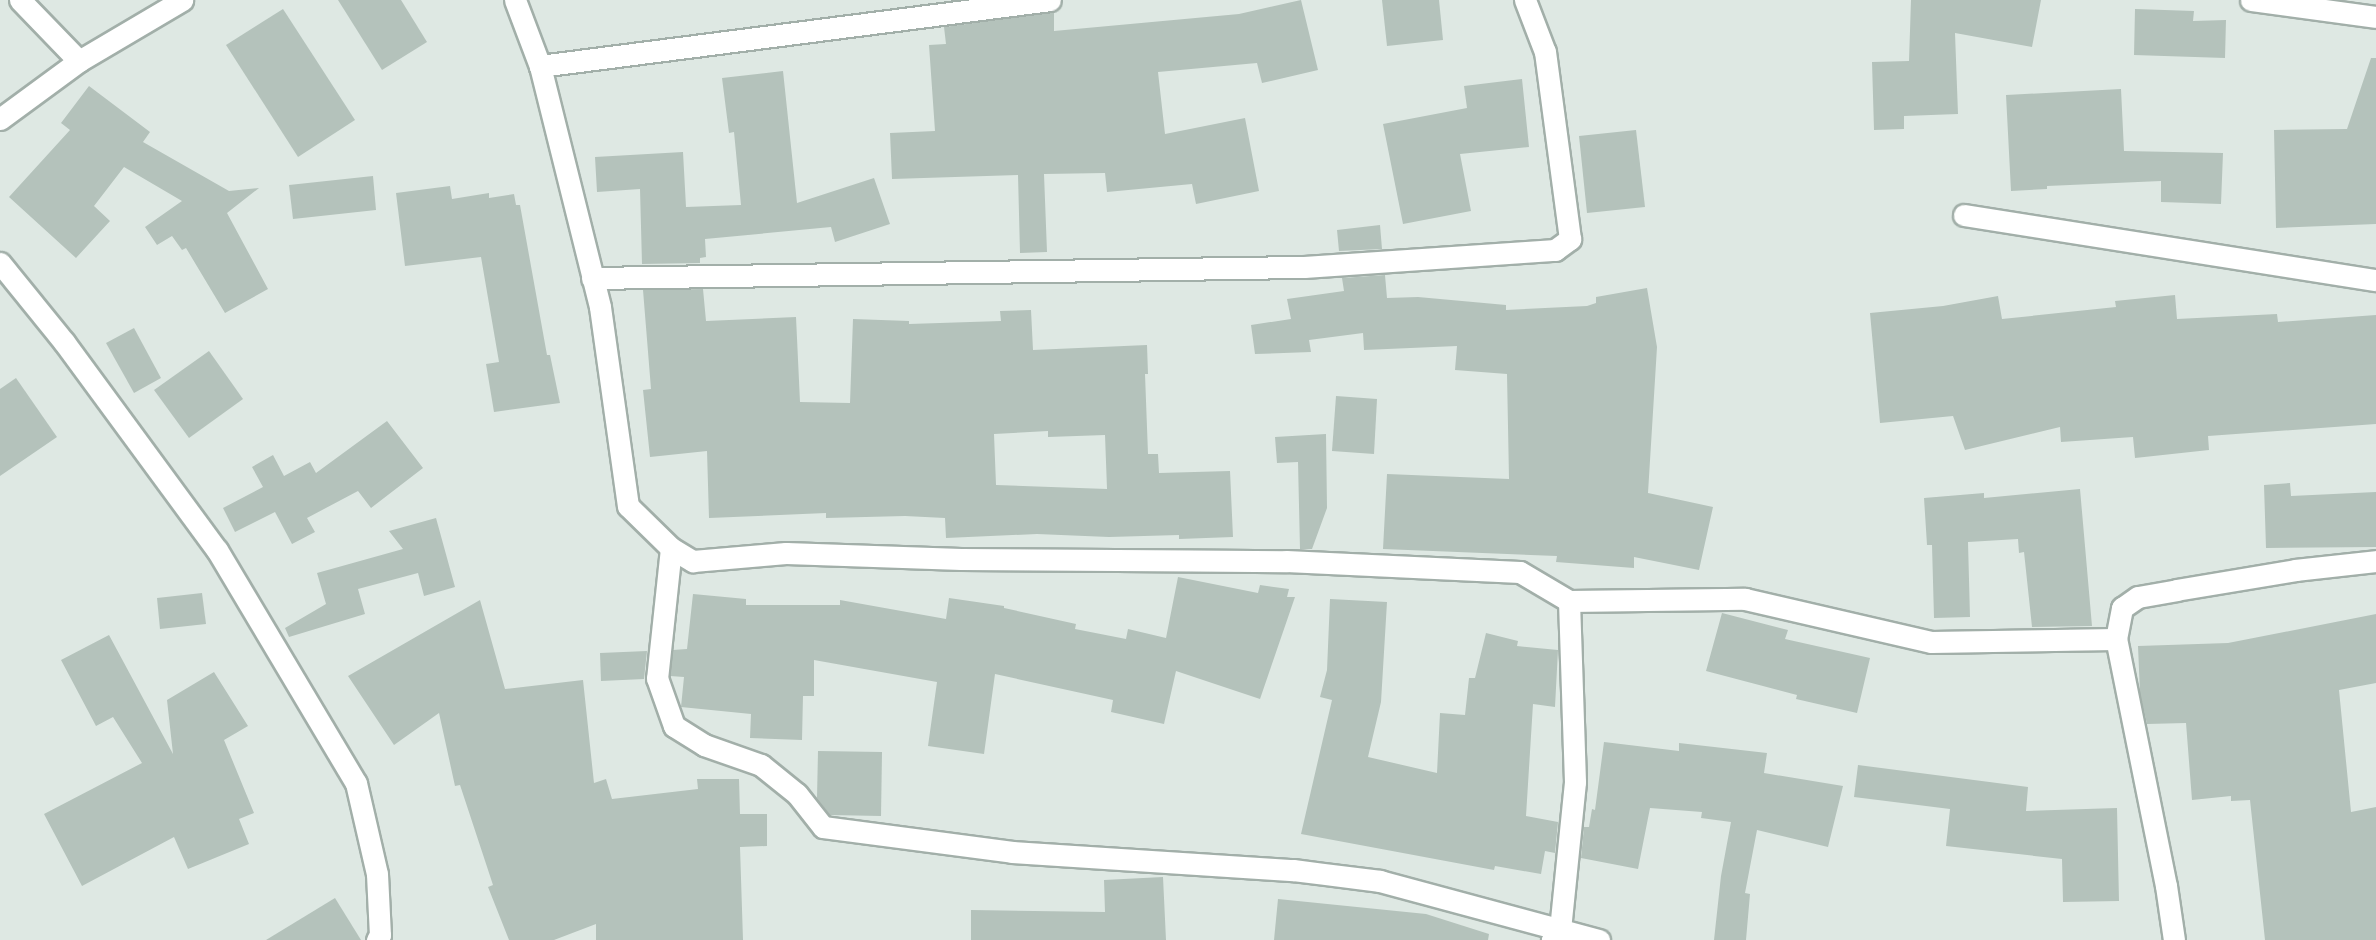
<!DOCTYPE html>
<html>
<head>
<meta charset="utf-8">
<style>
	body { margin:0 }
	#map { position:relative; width:2376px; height:940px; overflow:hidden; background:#dee8e3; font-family:"Titillium Web",sans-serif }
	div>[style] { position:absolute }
	.building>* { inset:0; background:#b4c2bb }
	.roads { filter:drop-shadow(2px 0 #a2afa9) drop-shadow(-2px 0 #a2afa9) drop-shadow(0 2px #a2afa9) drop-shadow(0 -2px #a2afa9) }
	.street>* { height:21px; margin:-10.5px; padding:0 10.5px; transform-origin:10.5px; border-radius:10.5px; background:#fff }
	span { translate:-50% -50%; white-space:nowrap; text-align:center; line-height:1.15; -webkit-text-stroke:5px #eef5f1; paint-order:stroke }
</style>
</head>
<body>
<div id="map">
	<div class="building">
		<i style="clip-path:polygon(338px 0,401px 0,427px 42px,382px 70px)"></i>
		<i style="clip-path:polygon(1301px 0,1318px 70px,1262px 83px,1257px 63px,1158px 72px,1165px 134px,1245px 118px,1259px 191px,1196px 204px,1192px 184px,1107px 192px,1105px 173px,1044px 174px,1047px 252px,1020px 253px,1018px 175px,892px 179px,890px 133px,935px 131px,929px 45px,946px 44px,944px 27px,1054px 12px,1054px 31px,1239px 14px)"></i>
		<i style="clip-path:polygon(1382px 0,1439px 0,1443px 40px,1387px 46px)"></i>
		<i style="clip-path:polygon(1911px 0,2041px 0,2032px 47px,1955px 33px,1958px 114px,1904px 116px,1904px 129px,1874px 130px,1872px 62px,1909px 61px)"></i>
		<i style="clip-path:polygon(283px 9px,355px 120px,298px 157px,226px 45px)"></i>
		<i style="clip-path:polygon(2135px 9px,2194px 11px,2193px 21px,2226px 20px,2225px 58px,2134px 55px)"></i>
		<i style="clip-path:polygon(2371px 58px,2376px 58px,2376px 224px,2276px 228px,2274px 130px,2347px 129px)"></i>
		<i style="clip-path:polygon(783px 71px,797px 203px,874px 178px,890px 224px,835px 242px,831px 227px,705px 239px,706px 257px,700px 258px,700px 263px,642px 264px,640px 189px,597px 192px,595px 157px,683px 152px,686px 207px,741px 205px,734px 132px,729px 133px,722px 78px)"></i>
		<i style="clip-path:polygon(1522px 79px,1529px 147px,1460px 154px,1471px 211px,1403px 224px,1383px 124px,1467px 108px,1464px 86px)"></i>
		<i style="clip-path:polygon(89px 86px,150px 132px,143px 142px,229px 191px,259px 188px,227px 213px,268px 289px,225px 313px,186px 248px,182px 250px,172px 236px,157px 245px,145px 227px,182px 201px,124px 167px,94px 206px,110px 221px,76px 258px,9px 197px,70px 130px,61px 123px)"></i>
		<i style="clip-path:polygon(2121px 89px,2124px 151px,2223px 153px,2221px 204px,2161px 202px,2161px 181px,2047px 186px,2047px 189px,2011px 191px,2006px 95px)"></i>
		<i style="clip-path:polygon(1636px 130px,1645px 207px,1587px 213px,1579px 136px)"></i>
		<i style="clip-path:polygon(373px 176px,376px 210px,293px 219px,289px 185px)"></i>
		<i style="clip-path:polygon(450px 186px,452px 199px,489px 193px,489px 198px,514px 194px,516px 205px,520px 205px,547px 355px,550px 355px,560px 403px,494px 412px,486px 364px,499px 362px,481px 257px,405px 266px,396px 193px)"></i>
		<i style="clip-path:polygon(1380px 225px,1382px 249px,1339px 251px,1337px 230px)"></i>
		<i style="clip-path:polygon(1385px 275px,1387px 298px,1418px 297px,1506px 305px,1506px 310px,1587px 306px,1596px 303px,1596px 297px,1647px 288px,1657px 347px,1648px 493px,1713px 507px,1699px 570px,1634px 557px,1634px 568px,1556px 562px,1557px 556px,1383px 549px,1387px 474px,1509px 479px,1507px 374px,1455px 370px,1457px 346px,1364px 350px,1363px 333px,1309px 340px,1311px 352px,1255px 354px,1251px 325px,1291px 319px,1287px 299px,1344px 291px,1342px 278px)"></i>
		<i style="clip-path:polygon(evenodd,703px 289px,706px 321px,796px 317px,800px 402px,850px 403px,853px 319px,909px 321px,909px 324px,1001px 321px,1000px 311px,1031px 310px,1033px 350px,1147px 345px,1148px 374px,1145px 374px,1148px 454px,1158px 454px,1159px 473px,1230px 471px,1233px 537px,1179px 539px,1179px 535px,1109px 537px,1037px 534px,946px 538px,945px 518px,905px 516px,826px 518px,826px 513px,709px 518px,707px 451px,650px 457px,643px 390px,651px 389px,643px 290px,703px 289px,1048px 431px,1048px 437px,1105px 435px,1107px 489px,996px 485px,994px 434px,1048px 431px)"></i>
		<i style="clip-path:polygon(2175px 295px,2177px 319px,2277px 314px,2278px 322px,2376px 315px,2376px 424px,2208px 436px,2209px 450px,2135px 458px,2133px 437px,2061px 442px,2060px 427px,1965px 450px,1953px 416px,1880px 423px,1870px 313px,1943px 306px,1998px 296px,2002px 319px,2116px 307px,2115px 301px)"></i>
		<i style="clip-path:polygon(134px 328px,161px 378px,134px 393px,106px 343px)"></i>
		<i style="clip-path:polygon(209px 351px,243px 399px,189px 438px,154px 390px)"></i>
		<i style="clip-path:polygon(16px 378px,57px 437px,0 476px,0 389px)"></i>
		<i style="clip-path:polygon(1336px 396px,1377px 399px,1374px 454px,1332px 451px)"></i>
		<i style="clip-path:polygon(387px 421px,423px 468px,371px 508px,358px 491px,307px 518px,315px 532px,292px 544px,275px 512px,235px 532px,223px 508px,263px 487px,252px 467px,273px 455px,284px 476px,310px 462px,316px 473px)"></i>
		<i style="clip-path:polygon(1326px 434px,1327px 508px,1312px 549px,1300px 549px,1298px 462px,1277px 463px,1275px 437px)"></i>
		<i style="clip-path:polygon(2290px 483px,2291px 496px,2376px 492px,2376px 547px,2266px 548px,2264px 485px)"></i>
		<i style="clip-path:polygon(2080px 489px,2092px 626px,2032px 627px,2024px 552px,2019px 553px,2018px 539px,1968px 542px,1970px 617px,1934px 618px,1932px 545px,1927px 545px,1924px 498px,1984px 493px,1984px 498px)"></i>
		<i style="clip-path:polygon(436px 518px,455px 587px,424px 596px,418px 573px,358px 589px,365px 614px,289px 637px,285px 628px,326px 604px,317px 573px,403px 549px,389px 531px)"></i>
		<i style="clip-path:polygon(1178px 577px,1258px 593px,1260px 585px,1289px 589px,1287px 597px,1295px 597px,1260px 699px,1176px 671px,1164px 724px,1111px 712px,1113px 700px,995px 674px,984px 754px,928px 746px,937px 682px,814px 660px,814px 696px,803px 696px,802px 740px,750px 738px,751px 714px,681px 707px,684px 677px,670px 676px,673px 650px,687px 649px,693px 594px,746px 599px,746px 605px,840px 605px,840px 600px,946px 619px,949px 598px,1004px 606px,1004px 608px,1076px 624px,1075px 629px,1126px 639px,1128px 629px,1166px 638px)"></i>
		<i style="clip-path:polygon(202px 593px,206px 624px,160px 629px,157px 598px)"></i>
		<i style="clip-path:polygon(1330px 599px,1387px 602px,1381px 702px,1368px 757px,1437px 773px,1440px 713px,1465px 715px,1469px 678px,1475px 678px,1486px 633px,1518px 641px,1517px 646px,1558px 650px,1555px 707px,1533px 704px,1526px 816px,1558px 822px,1555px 853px,1545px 851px,1541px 874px,1495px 866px,1494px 870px,1301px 834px,1332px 700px,1320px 697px,1327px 670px)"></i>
		<i style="clip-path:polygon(480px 600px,505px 689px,583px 680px,594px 783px,606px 779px,612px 799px,698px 789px,697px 779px,739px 779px,740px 814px,767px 814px,767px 846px,740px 847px,743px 940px,596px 940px,596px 924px,554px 940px,509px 940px,488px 887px,493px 885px,460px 785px,455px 786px,439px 713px,394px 745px,348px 676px)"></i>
		<i style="clip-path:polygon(1722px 613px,1788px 630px,1785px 639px,1870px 658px,1857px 713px,1796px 699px,1797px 695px,1706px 671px)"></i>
		<i style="clip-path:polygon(2376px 614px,2376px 683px,2339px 690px,2351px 812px,2376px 807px,2376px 940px,2265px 940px,2250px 800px,2231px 801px,2231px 796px,2192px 800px,2186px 723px,2147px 724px,2140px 693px,2138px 646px,2228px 643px)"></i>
		<i style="clip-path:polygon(109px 635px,173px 754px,167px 700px,214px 672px,248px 726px,224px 740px,254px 813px,239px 819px,249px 844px,188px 869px,174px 837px,82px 886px,44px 814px,142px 763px,113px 717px,96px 726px,61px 660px)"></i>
		<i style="clip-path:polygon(647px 651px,644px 679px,601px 681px,600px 653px)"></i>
		<i style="clip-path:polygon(1604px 742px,1679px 751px,1679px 743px,1767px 753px,1764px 773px,1843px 786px,1828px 847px,1757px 830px,1745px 893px,1750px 894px,1746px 940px,1714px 940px,1721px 876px,1731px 822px,1701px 818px,1702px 812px,1650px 808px,1638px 869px,1581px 858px,1584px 827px,1589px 827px,1592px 809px,1595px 810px)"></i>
		<i style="clip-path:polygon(818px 751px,882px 752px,881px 816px,830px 815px,817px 798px)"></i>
		<i style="clip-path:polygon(1858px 765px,2028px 787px,2026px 811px,2117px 808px,2119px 901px,2063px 902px,2062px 859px,1946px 846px,1950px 809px,1854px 797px)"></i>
		<i style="clip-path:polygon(1163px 877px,1166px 940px,971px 940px,971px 910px,1105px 912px,1104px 880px)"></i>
		<i style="clip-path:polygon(335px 898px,361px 940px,266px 940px)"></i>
		<i style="clip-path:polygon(1278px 899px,1426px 914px,1489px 934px,1488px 940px,1274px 940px)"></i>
	</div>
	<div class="roads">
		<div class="street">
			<i style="left:20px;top:0;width:85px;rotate:46deg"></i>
			<i style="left:515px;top:0;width:71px;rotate:69.3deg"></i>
			<i style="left:540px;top:66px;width:248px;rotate:76deg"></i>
			<i style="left:600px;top:307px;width:201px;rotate:82deg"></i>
			<i style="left:628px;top:506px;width:60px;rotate:44.3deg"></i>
			<i style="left:671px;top:548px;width:26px;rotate:31deg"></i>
			<i style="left:693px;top:561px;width:93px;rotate:-4.9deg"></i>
			<i style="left:786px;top:553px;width:175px;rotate:2deg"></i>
			<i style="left:961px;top:559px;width:325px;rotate:0.4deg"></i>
			<i style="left:1286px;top:561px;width:234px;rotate:2.7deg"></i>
			<i style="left:1520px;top:572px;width:57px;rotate:30.6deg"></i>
			<i style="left:1569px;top:601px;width:181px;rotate:88.1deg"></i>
			<i style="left:1575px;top:782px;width:149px;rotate:95.8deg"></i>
			<i style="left:1560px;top:930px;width:13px;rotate:129deg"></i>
			<i style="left:2251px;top:0;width:126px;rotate:7.7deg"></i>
			<i style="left:540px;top:66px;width:514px;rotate:-7.37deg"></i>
			<i style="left:0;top:119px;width:98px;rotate:-36.3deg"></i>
			<i style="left:79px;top:61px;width:120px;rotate:-30.6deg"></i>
			<i style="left:1964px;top:215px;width:417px;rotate:9deg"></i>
			<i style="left:0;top:263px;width:102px;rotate:51deg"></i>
			<i style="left:64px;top:342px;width:258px;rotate:53.7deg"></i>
			<i style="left:217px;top:550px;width:271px;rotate:59.2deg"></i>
			<i style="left:356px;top:783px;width:93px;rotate:77deg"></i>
			<i style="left:377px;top:874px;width:61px;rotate:87.2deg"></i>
			<i style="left:380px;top:935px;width:6px;rotate:121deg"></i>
			<i style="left:592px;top:278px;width:712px;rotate:-0.89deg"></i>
			<i style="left:1304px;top:267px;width:252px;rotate:-3.9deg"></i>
			<i style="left:1555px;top:250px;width:19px;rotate:-36deg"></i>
			<i style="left:1570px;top:239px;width:189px;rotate:-97.6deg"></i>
			<i style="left:1545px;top:52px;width:56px;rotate:-111deg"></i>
			<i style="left:671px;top:548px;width:131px;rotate:96.1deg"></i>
			<i style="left:657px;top:678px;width:51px;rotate:70.5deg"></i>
			<i style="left:674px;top:726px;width:36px;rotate:32deg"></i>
			<i style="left:704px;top:745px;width:60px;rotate:19.3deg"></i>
			<i style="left:761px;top:765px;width:46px;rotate:38.9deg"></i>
			<i style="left:797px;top:794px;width:42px;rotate:51.8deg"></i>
			<i style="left:823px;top:827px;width:191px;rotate:7.5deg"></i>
			<i style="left:1012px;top:852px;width:282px;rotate:3.7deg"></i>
			<i style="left:1293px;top:870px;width:88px;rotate:7.2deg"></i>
			<i style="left:1380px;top:881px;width:227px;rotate:15.1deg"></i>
			<i style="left:1569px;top:601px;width:176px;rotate:-0.7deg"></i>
			<i style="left:1745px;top:599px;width:191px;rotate:13deg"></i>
			<i style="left:1931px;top:642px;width:185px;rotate:-0.9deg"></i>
			<i style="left:2174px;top:940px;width:55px;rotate:-98.4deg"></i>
			<i style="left:2166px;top:886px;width:252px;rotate:-101.4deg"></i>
			<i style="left:2116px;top:639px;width:32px;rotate:-79deg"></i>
			<i style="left:2122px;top:608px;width:19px;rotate:-35deg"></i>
			<i style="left:2138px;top:597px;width:39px;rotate:-10deg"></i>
			<i style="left:2176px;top:590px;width:121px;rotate:-9.5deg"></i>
			<i style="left:2295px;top:570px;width:81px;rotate:-6.3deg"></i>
		</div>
	</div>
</div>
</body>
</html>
